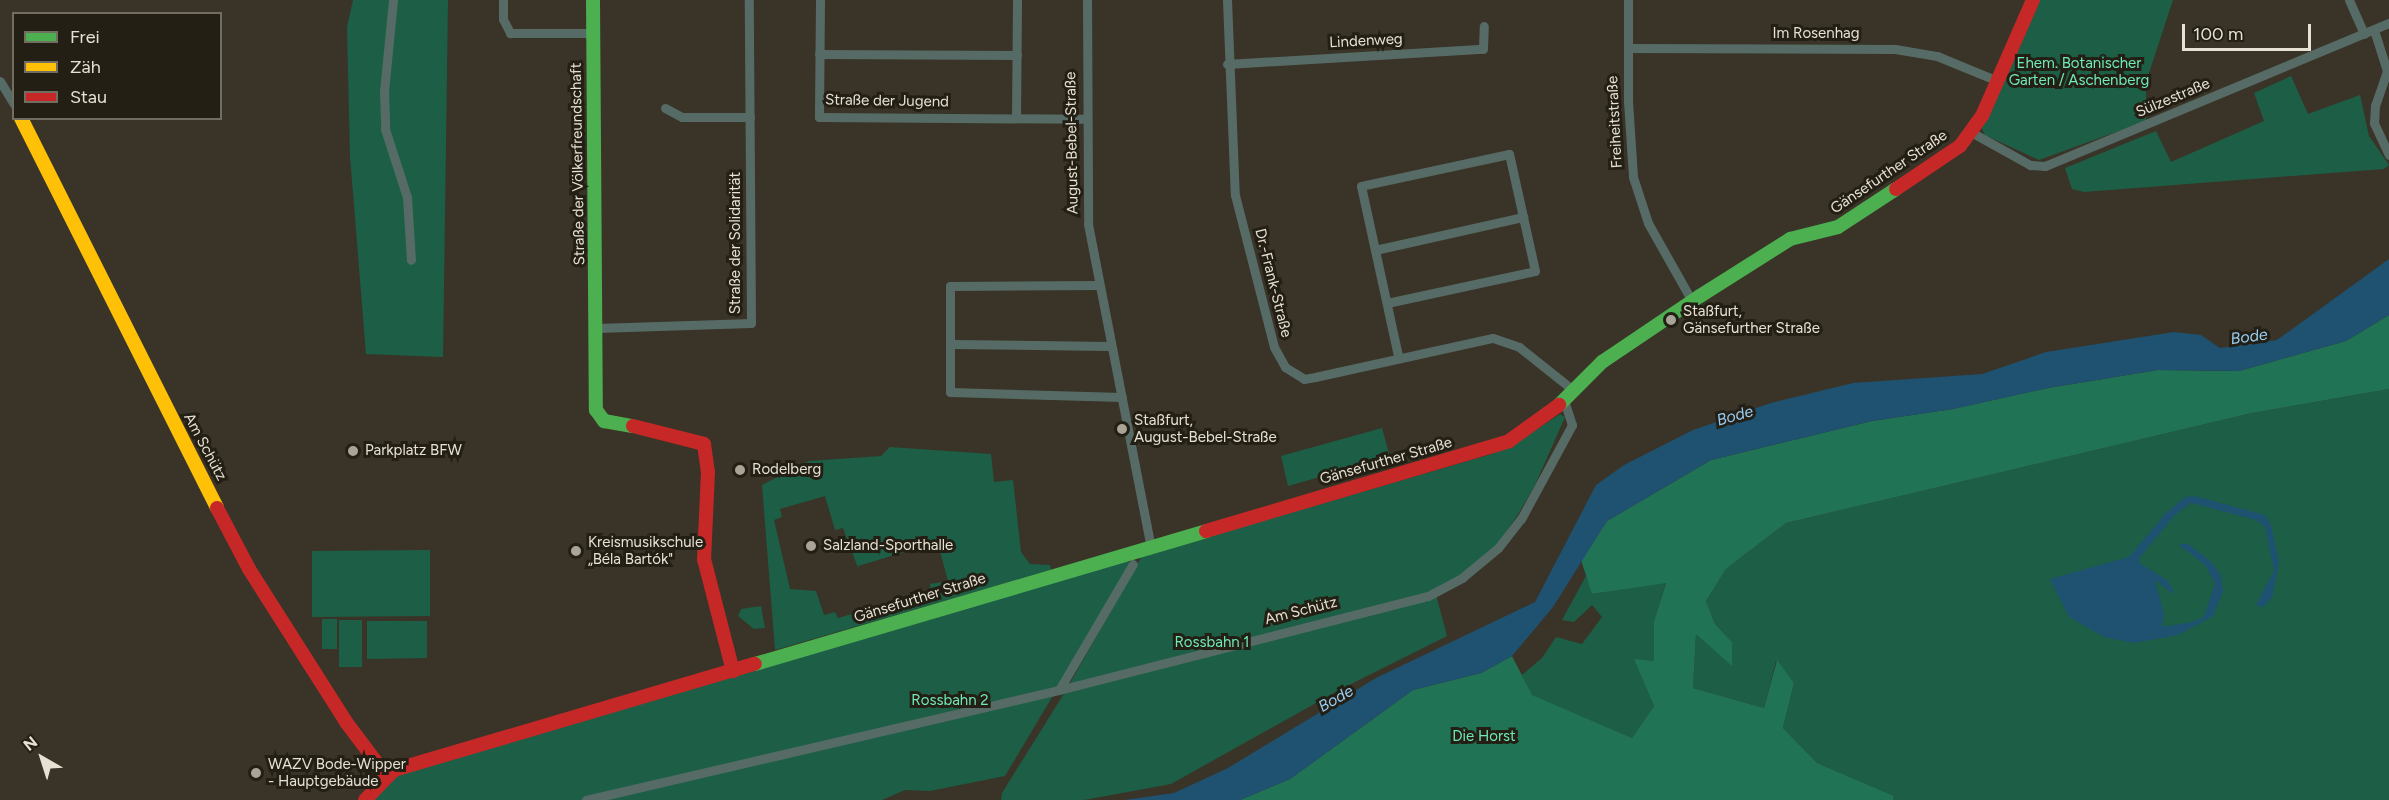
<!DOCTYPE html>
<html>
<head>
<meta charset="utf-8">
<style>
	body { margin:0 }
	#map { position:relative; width:2389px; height:800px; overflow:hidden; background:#393427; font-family:Figtree,sans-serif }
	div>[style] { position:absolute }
	.green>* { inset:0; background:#1c5f46 }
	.forest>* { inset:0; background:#207355 }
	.water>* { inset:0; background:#1f5170 }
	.street>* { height:9px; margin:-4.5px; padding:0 4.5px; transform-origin:4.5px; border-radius:4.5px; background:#576b66 }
	.fast>* { height:14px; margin:-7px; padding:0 7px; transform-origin:7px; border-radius:7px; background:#4caf50 }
	.slow>* { height:14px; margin:-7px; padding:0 7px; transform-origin:7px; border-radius:7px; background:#ffc107 }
	.jam>* { height:14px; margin:-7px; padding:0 7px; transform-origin:7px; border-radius:7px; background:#c62828 }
	.dots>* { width:16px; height:16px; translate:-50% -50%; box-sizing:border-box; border:3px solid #231f14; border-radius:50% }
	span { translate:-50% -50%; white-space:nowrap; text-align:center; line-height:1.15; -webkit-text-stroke:6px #231f14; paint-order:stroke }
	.street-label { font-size:15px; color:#e7e1d3 }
	.park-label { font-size:15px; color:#6feab9 }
	.poi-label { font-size:15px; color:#e7e1d3 }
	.left { translate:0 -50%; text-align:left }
	.water-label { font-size:16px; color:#98cef5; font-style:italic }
	.legend { position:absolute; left:12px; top:12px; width:210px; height:108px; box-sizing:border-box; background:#231f14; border:2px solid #716d60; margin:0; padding:8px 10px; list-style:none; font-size:18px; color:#e7e1d3 }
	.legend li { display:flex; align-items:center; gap:12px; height:30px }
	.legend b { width:30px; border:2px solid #716d60 }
	.north { position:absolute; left:12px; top:728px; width:60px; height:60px; -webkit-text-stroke:4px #231f14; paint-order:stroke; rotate:321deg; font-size:16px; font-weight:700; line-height:24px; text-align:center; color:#e7e1d3 }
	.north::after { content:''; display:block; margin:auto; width:21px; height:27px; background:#e7e1d3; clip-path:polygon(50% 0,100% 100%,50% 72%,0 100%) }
	.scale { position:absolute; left:2182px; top:24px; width:129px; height:27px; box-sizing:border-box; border:3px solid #e7e1d3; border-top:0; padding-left:8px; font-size:18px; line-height:21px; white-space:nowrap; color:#e7e1d3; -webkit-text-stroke:4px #231f14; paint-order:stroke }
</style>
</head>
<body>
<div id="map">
	<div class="green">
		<i style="clip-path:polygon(353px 0,448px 0,443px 357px,366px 354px,350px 156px,347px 27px)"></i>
		<i style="clip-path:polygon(2037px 0,2173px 0,2146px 82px,2146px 121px,2039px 160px,1985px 135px,1981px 127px)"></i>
		<i style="clip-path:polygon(2291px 76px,2308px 114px,2360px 95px,2369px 136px,2389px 165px,2384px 169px,2084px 192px,2072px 189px,2065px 168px,2156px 131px,2171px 162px,2264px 121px,2254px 93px)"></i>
		<i style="clip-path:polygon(2389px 389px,2389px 800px,1893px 800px,1894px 796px,1817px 763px,1783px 728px,1794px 683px,1776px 661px,1764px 708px,1693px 688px,1696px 633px,1732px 665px,1732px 642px,1715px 624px,1706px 601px,1726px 569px,1786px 523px,2252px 413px)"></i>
		<i style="clip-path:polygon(1560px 414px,1565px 417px,1535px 485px,1517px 516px,1498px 543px,1463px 575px,1435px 591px,1447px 636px,1341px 689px,1171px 784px,1084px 800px,1001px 800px,1002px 793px,1065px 692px,1142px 556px,1492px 454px,1515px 444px)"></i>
		<i style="clip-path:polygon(1382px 428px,1390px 457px,1288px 486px,1281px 456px)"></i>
		<i style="clip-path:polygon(evenodd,890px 447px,991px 454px,994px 482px,1013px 480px,1021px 552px,1030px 564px,1050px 565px,1051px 570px,775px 650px,762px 485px,809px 461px,881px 456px,890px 447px,825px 496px,835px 530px,843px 528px,860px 573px,858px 566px,928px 545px,933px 553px,940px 551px,948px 581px,930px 584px,931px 591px,838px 618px,835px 612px,824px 615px,816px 591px,790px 589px,774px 520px,782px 517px,780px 509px,825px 496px)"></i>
		<i style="clip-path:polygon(430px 550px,430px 616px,312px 617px,312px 551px)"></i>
		<i style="clip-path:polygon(1128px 561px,1131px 565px,1005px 776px,930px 791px,905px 790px,882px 800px,371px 800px,393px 775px)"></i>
		<i style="clip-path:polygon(1586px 576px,1593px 594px,1666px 582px,1654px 621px,1654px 661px,1635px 660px,1654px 706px,1632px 738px,1531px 695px,1522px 675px,1542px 658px,1556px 637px,1582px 644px,1602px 617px,1592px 605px,1574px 622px,1562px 620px)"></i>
		<i style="clip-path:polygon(761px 606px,765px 628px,754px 629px,738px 616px,741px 609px)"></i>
		<i style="clip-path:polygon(322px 619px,337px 619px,337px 649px,322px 649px)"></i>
		<i style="clip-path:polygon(339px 620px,362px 620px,362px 667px,339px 667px)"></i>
		<i style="clip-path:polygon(367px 621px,427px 621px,427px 658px,367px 659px)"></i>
	</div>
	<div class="forest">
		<i style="clip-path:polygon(2389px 315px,2389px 389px,2252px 413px,1786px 523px,1726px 569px,1706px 601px,1715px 624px,1732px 642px,1732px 666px,1696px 634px,1693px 688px,1764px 708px,1777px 660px,1794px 683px,1783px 728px,1817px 763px,1894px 796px,1893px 800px,1240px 800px,1290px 779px,1413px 690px,1481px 673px,1512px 656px,1532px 695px,1632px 738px,1654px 706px,1634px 659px,1654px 661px,1654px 621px,1666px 583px,1592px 594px,1581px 560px,1607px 521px,1711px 460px,1872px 421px,1953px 409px,2048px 388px,2158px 370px,2239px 371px,2346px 341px)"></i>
	</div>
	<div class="water">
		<i style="clip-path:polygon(2389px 259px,2389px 315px,2346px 341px,2239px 371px,2158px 370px,2048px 388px,1953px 409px,1872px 421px,1711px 460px,1607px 521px,1553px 607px,1512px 656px,1481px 673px,1413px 690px,1290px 779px,1240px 800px,1124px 800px,1174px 793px,1228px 768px,1376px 678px,1535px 602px,1596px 485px,1624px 465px,1693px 430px,1771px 403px,1853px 383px,1982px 374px,2046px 352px,2174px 332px,2201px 335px,2220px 348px,2277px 340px)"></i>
		<i style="clip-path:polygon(2194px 496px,2265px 515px,2271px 525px,2279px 563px,2272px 598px,2263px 607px,2256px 605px,2274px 571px,2265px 527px,2256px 520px,2191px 503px,2175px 515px,2140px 557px,2139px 563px,2167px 580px,2173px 590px,2173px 594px,2155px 580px,2164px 614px,2162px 627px,2192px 622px,2204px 617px,2215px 583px,2205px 565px,2178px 544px,2188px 544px,2210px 561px,2221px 575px,2223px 592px,2213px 616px,2178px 635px,2134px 643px,2104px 637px,2069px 617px,2050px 579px,2129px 557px,2165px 514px,2185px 497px)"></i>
	</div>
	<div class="street">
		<i style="left:393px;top:0;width:91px;rotate:95.6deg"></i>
		<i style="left:384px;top:91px;width:38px;rotate:88deg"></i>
		<i style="left:385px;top:129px;width:71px;rotate:72.1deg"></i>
		<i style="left:407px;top:197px;width:63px;rotate:86.4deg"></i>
		<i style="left:503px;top:0;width:19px;rotate:90deg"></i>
		<i style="left:503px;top:19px;width:16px;rotate:63deg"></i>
		<i style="left:510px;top:33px;width:83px"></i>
		<i style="left:820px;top:0;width:117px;rotate:90.5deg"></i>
		<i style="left:819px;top:117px;width:267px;rotate:0.4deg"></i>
		<i style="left:1087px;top:0;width:224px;rotate:89.7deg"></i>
		<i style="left:1088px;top:224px;width:329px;rotate:79deg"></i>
		<i style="left:1227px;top:0;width:195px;rotate:87.7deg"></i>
		<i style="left:1235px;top:195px;width:157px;rotate:75.6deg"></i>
		<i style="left:1274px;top:347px;width:23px;rotate:61deg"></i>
		<i style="left:1285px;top:367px;width:22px;rotate:32deg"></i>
		<i style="left:1304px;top:379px;width:11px;rotate:-10deg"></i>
		<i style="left:1315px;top:377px;width:182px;rotate:-12.4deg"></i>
		<i style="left:1493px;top:338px;width:28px;rotate:19deg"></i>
		<i style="left:1519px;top:347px;width:69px;rotate:38.5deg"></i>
		<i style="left:1628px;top:0;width:101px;rotate:90deg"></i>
		<i style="left:1628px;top:101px;width:76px;rotate:86.2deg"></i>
		<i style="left:1633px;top:177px;width:48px;rotate:71.9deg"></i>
		<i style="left:1648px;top:223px;width:90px;rotate:60.6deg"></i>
		<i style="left:2349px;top:0;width:37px;rotate:66deg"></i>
		<i style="left:2374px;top:30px;width:43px;rotate:72.4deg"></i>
		<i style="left:2387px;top:71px;width:36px;rotate:109deg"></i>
		<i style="left:2375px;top:105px;width:18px;rotate:93deg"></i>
		<i style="left:2374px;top:123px;width:35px;rotate:65deg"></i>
		<i style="left:1628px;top:48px;width:267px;rotate:0.2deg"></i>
		<i style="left:1895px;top:49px;width:43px;rotate:9.5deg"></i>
		<i style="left:1937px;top:56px;width:66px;rotate:22.3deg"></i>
		<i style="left:819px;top:54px;width:198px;rotate:0.3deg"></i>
		<i style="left:1227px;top:64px;width:256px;rotate:-3.4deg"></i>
		<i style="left:1483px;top:49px;width:23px;rotate:-88deg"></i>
		<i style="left:0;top:81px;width:27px;rotate:59deg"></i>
		<i style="left:665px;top:108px;width:19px;rotate:28deg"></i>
		<i style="left:682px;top:117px;width:68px"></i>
		<i style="left:1016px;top:118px;width:118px;rotate:-89.5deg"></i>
		<i style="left:1971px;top:132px;width:68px;rotate:29.2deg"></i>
		<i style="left:2030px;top:165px;width:15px;rotate:4deg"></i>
		<i style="left:2045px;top:166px;width:373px;rotate:-22.6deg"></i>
		<i style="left:1375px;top:250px;width:152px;rotate:-12.6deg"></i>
		<i style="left:1099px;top:285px;width:149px;rotate:179.6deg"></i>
		<i style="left:950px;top:286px;width:106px;rotate:90deg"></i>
		<i style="left:950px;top:392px;width:172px;rotate:1.7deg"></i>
		<i style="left:1387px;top:303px;width:151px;rotate:-12.2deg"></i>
		<i style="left:1535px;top:271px;width:120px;rotate:-102.5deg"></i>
		<i style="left:1509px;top:154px;width:151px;rotate:167.8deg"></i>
		<i style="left:1361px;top:186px;width:174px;rotate:77.7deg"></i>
		<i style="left:597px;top:328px;width:154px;rotate:-1.9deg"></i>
		<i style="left:751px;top:323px;width:323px;rotate:-90.4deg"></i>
		<i style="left:951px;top:344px;width:159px;rotate:0.7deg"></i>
		<i style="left:1059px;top:690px;width:146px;rotate:-59.6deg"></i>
		<i style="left:586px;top:800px;width:486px;rotate:-13.1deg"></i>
		<i style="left:1059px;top:690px;width:381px;rotate:-14.3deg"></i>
		<i style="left:1428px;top:596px;width:40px;rotate:-28deg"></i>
		<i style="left:1463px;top:577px;width:45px;rotate:-39.6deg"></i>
		<i style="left:1498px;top:548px;width:37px;rotate:-52deg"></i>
		<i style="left:1521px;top:519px;width:107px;rotate:-61.5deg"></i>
		<i style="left:1572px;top:425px;width:26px;rotate:-108deg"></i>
	</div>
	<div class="fast">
		<i style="left:593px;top:0;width:410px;rotate:89.6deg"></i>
		<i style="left:596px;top:410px;width:14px;rotate:54deg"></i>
		<i style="left:604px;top:421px;width:29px;rotate:10deg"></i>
		<i style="left:1559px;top:405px;width:61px;rotate:-45deg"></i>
		<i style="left:1602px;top:362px;width:118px;rotate:-34deg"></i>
		<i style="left:1700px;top:296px;width:107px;rotate:-32.3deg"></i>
		<i style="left:1790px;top:239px;width:49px;rotate:-14deg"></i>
		<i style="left:1838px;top:227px;width:69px;rotate:-33.2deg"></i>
		<i style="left:755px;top:664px;width:470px;rotate:-16.4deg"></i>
	</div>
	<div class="slow">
		<i style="left:21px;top:118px;width:436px;rotate:63.3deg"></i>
	</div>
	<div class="jam">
		<i style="left:1896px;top:189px;width:77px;rotate:-33.9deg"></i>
		<i style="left:1960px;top:146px;width:37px;rotate:-54deg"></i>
		<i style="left:1982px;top:116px;width:127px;rotate:-66.3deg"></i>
		<i style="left:633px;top:426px;width:73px;rotate:14.2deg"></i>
		<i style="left:704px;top:444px;width:28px;rotate:82deg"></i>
		<i style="left:708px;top:472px;width:87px;rotate:92.6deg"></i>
		<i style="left:704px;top:559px;width:116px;rotate:75.5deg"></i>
		<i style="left:217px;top:508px;width:69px;rotate:62.3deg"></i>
		<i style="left:249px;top:569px;width:181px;rotate:57.6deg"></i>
		<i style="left:346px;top:722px;width:66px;rotate:53deg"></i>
		<i style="left:1206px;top:531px;width:316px;rotate:-16.5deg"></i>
		<i style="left:1509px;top:441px;width:62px;rotate:-35.8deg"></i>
		<i style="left:365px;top:800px;width:42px;rotate:-46deg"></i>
		<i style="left:394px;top:770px;width:376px;rotate:-16.4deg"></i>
	</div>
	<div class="dots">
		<i style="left:1671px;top:320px;background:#aaa497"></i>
		<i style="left:1122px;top:429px;background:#aaa497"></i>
		<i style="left:353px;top:451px;background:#aaa497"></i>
		<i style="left:740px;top:470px;background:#aaa497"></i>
		<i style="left:811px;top:546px;background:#aaa497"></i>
		<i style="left:576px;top:551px;background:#aaa497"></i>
		<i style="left:256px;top:773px;background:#aaa497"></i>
	</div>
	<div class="street-label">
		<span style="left:1816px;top:34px">Im Rosenhag</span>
		<span style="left:1366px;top:41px;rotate:-3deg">Lindenweg</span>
		<span style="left:2173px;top:98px;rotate:-23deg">Sülzestraße</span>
		<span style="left:887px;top:101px;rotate:1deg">Straße der Jugend</span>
		<span style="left:1615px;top:122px;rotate:-93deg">Freiheitstraße</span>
		<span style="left:1072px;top:143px;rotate:-91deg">August-Bebel-Straße</span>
		<span style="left:578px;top:164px;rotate:-91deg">Straße der Völkerfreundschaft</span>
		<span style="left:1889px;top:172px;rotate:-34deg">Gänsefurther Straße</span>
		<span style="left:736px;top:243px;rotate:-90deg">Straße der Solidarität</span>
		<span style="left:1273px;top:283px;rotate:76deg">Dr.-Frank-Straße</span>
		<span style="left:205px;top:447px;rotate:62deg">Am Schütz</span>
		<span style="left:1386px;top:461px;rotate:-16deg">Gänsefurther Straße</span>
		<span style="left:920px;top:598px;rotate:-17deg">Gänsefurther Straße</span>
		<span style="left:1301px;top:611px;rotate:-14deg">Am Schütz</span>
	</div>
	<div class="park-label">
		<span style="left:2079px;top:72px">Ehem. Botanischer<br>Garten / Aschenberg</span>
		<span style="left:1212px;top:643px">Rossbahn 1</span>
		<span style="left:950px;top:701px">Rossbahn 2</span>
		<span style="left:1484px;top:737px">Die Horst</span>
	</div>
	<div class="poi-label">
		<span class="left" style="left:1683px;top:320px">Staßfurt,<br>Gänsefurther Straße</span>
		<span class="left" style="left:1134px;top:429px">Staßfurt,<br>August-Bebel-Straße</span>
		<span class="left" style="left:365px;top:451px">Parkplatz BFW</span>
		<span class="left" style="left:752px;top:470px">Rodelberg</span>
		<span class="left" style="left:588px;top:551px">Kreismusikschule<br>„Béla Bartók"</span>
		<span class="left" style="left:823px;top:546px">Salzland-Sporthalle</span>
		<span class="left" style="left:268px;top:773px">WAZV Bode-Wipper<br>- Hauptgebäude</span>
	</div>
	<div class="water-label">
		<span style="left:2249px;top:337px;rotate:-8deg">Bode</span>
		<span style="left:1735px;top:416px;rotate:-16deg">Bode</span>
		<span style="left:1336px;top:699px;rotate:-30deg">Bode</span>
	</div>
	<ul class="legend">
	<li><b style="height:8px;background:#4caf50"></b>Frei</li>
	<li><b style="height:8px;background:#ffc107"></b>Zäh</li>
	<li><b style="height:8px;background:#c62828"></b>Stau</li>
	</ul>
	<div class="north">N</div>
	<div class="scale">100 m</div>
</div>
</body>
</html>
